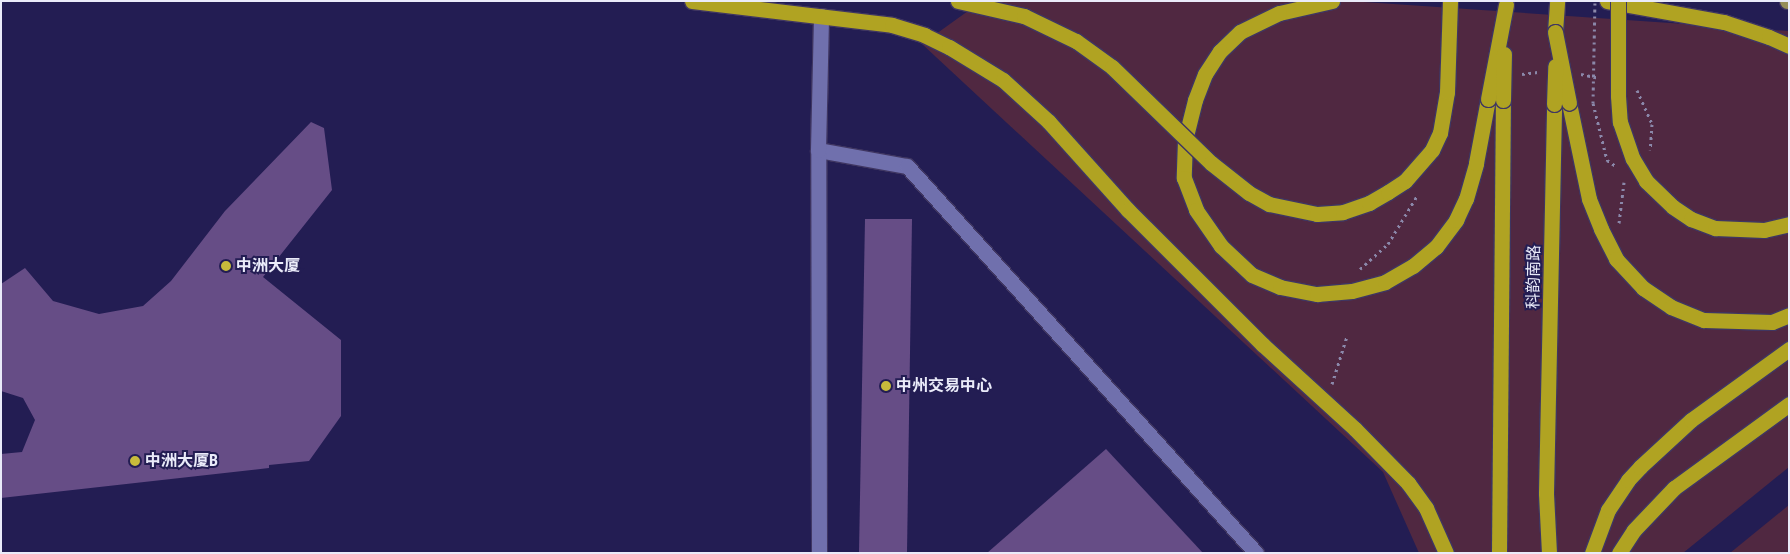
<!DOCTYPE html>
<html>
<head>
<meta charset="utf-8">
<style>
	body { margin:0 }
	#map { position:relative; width:1790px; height:554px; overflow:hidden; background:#231d53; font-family:"Roboto Condensed","Noto Sans SC",sans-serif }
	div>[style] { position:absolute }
	.green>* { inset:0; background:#502841 }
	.building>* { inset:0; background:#664d86 }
	.path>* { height:3px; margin-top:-1.5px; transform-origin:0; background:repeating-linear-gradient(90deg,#8b88aa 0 2.5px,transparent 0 6.5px) }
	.roads { filter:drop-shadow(1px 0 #3f3662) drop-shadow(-1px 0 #3f3662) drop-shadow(0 1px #3f3662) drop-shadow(0 -1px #3f3662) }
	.minor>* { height:15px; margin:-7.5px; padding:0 7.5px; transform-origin:7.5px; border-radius:7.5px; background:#7070ad }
	.major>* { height:15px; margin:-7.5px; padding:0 7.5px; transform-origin:7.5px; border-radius:7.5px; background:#968f5a }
	.highway>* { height:15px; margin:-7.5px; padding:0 7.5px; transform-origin:7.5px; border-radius:7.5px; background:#b0a322 }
	.path-bridge>* { height:3px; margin-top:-1.5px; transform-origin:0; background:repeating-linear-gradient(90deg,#8b88aa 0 2.5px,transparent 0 6.5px) }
	.bridges { filter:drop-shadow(1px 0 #3f3662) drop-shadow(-1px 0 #3f3662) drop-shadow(0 1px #3f3662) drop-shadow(0 -1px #3f3662) }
	.highway-bridge>* { height:15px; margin:-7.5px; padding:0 7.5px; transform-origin:7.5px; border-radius:7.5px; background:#b0a322 }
	.dots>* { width:14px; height:14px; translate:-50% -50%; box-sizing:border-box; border:2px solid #231d53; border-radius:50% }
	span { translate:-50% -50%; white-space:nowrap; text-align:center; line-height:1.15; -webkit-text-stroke:4px #231d53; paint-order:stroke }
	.poi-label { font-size:16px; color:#eaebf9; font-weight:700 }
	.left { translate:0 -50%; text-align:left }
	.street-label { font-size:16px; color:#eaebf9 }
	.frame { position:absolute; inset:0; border:2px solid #eaebf9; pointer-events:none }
</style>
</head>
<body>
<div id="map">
	<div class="green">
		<i style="clip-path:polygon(982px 1px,1349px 1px,1789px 31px,1789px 467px,1683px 553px,1419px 553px,1383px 472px,922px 44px)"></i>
		<i style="clip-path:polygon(1789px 505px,1789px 553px,1730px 553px)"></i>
	</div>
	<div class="building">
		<i style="clip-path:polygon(311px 122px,324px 128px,332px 190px,263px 277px,341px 340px,341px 416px,309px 461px,269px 465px,269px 468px,1px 498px,1px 454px,22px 452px,35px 420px,23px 398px,1px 391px,1px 284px,25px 268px,53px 301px,99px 314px,143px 306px,171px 281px,225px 211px)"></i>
		<i style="clip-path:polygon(865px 219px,912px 219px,907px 553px,859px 553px)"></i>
		<i style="clip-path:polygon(1106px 449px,1203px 553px,987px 553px)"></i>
	</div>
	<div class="path">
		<i style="left:1522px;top:74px;width:16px;rotate:-7deg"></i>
		<i style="left:1581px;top:74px;width:19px;rotate:12deg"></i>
		<i style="left:1637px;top:90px;width:37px;rotate:66deg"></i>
		<i style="left:1652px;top:124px;width:26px;rotate:94deg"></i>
		<i style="left:1593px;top:103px;width:59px;rotate:76.2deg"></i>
		<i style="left:1607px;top:160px;width:11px;rotate:34deg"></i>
		<i style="left:1619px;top:223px;width:41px;rotate:-83deg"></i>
		<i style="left:1360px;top:269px;width:38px;rotate:-42deg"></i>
		<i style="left:1388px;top:244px;width:56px;rotate:-58.9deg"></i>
		<i style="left:1332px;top:384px;width:50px;rotate:-72.6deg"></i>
	</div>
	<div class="roads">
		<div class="minor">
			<i style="left:818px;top:150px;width:90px;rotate:10.2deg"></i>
			<i style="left:907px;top:166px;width:521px;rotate:47.96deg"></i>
			<i style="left:819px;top:553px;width:403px;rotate:-90.1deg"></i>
			<i style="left:818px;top:150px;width:134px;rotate:-88.7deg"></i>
		</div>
		<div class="major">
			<i style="left:1787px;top:1px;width:2px"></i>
		</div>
		<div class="highway">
			<i style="left:692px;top:1px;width:201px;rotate:6.8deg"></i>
			<i style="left:892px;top:25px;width:34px;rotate:17deg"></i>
			<i style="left:924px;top:35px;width:28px;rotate:26deg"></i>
			<i style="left:949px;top:47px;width:63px;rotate:31.4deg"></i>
			<i style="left:1003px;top:80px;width:62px;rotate:42.4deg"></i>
			<i style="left:1049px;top:122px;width:118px;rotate:48.1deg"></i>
			<i style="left:1128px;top:210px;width:190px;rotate:45deg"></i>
			<i style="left:1262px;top:344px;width:126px;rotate:42.4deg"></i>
			<i style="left:1355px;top:429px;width:76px;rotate:45.5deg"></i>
			<i style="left:1408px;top:483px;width:31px;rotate:54deg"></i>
			<i style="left:1426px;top:508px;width:49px;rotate:66deg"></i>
			<i style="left:1332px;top:1px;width:54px;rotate:167.2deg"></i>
			<i style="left:1279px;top:13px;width:43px;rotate:154deg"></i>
			<i style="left:1240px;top:32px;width:28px;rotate:136deg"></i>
			<i style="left:1220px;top:51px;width:27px;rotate:123deg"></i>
			<i style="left:1205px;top:74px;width:28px;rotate:111deg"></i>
			<i style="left:1195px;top:100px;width:41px;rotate:104deg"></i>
			<i style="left:1185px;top:140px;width:38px;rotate:92deg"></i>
			<i style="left:1184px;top:178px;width:34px;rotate:69deg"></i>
			<i style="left:1196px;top:210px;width:44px;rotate:55.2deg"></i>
			<i style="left:1221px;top:246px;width:42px;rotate:43.1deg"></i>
			<i style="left:1252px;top:275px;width:30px;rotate:23deg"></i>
			<i style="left:1280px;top:287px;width:38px;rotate:11deg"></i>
			<i style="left:1317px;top:294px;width:35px;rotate:-5deg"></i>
			<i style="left:1352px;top:291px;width:34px;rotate:-15deg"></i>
			<i style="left:1385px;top:282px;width:32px;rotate:-30deg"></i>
			<i style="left:1413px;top:266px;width:30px;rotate:-40deg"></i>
			<i style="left:1436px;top:247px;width:34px;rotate:-53deg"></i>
			<i style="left:1456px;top:220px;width:23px;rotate:-65deg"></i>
			<i style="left:1466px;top:199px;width:37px;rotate:-74deg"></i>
			<i style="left:1476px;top:163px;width:65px;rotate:-79.4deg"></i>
			<i style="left:1607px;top:1px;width:119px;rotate:10.2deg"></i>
			<i style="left:1724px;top:22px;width:47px;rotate:18.4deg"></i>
			<i style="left:1769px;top:37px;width:22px;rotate:24deg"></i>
			<i style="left:1555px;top:32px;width:31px;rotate:-86deg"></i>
			<i style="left:1569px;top:103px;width:98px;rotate:78.2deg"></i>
			<i style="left:1589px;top:199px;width:32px;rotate:68deg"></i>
			<i style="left:1601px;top:229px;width:34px;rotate:63deg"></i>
			<i style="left:1616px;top:259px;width:40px;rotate:47deg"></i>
			<i style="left:1643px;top:288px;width:34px;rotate:34deg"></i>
			<i style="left:1671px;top:307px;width:35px;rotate:22deg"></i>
			<i style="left:1704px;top:320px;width:68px;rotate:1.7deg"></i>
			<i style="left:1772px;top:322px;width:18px;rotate:-22deg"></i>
			<i style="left:1499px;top:553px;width:453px;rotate:-89.5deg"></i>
			<i style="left:1549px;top:553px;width:60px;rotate:-92.9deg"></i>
			<i style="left:1546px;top:493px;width:389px;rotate:-88.8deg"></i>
			<i style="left:1592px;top:553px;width:46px;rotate:-69.6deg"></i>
			<i style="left:1608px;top:510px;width:36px;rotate:-56deg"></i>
			<i style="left:1628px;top:480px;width:18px;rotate:-47deg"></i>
			<i style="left:1640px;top:467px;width:69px;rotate:-42.7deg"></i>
			<i style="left:1691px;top:420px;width:121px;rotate:-35.9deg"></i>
			<i style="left:1619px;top:553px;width:27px;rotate:-57deg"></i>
			<i style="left:1634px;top:530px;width:58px;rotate:-46.4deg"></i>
			<i style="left:1674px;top:488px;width:142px;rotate:-36.1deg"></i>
		</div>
	</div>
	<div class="path-bridge">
		<i style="left:1593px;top:103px;width:102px;rotate:-88.9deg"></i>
	</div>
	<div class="bridges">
		<div class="highway-bridge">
			<i style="left:958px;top:1px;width:68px;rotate:12.8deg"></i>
			<i style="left:1024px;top:16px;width:58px;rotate:25.7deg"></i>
			<i style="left:1076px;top:41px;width:44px;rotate:35.8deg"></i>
			<i style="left:1112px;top:67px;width:138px;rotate:44.1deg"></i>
			<i style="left:1211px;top:163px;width:48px;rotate:38.3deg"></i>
			<i style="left:1249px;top:193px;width:23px;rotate:29deg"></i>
			<i style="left:1269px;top:204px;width:49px;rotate:11.8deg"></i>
			<i style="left:1317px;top:214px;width:26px;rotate:-4deg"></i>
			<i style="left:1343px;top:212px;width:28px;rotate:-19deg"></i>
			<i style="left:1369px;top:203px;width:22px;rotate:-30deg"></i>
			<i style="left:1388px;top:192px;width:20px;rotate:-33deg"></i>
			<i style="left:1405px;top:181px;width:41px;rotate:-48.9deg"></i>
			<i style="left:1432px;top:150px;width:19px;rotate:-65deg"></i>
			<i style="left:1440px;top:133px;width:42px;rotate:-80.3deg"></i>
			<i style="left:1447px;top:92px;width:91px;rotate:-88.1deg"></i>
			<i style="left:1618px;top:1px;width:95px;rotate:90deg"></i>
			<i style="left:1618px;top:96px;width:26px;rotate:86deg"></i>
			<i style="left:1620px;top:122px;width:39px;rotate:71deg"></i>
			<i style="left:1633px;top:159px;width:26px;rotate:59deg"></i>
			<i style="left:1646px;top:181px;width:37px;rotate:44deg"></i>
			<i style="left:1673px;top:207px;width:22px;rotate:34deg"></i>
			<i style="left:1691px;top:219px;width:26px;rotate:21deg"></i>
			<i style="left:1715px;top:228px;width:49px;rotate:2.3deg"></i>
			<i style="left:1764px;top:230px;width:26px;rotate:-13deg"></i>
			<i style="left:1555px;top:32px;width:72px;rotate:78.8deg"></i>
			<i style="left:1488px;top:99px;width:96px;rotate:-79.2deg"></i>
			<i style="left:1503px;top:100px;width:46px;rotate:-88.8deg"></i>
			<i style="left:1554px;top:104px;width:38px;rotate:-88deg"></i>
		</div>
	</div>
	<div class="dots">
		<i style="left:226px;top:266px;background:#c8bb3b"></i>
		<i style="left:886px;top:386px;background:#c8bb3b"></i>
		<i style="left:135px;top:461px;background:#c8bb3b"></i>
	</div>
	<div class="poi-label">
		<span class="left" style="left:236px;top:266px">中洲大厦</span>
		<span class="left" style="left:896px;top:386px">中州交易中心</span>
		<span class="left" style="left:145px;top:461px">中洲大厦B</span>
	</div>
	<div class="street-label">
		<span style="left:1534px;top:277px;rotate:-89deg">科韵南路</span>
	</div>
	<div class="frame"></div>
</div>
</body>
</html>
